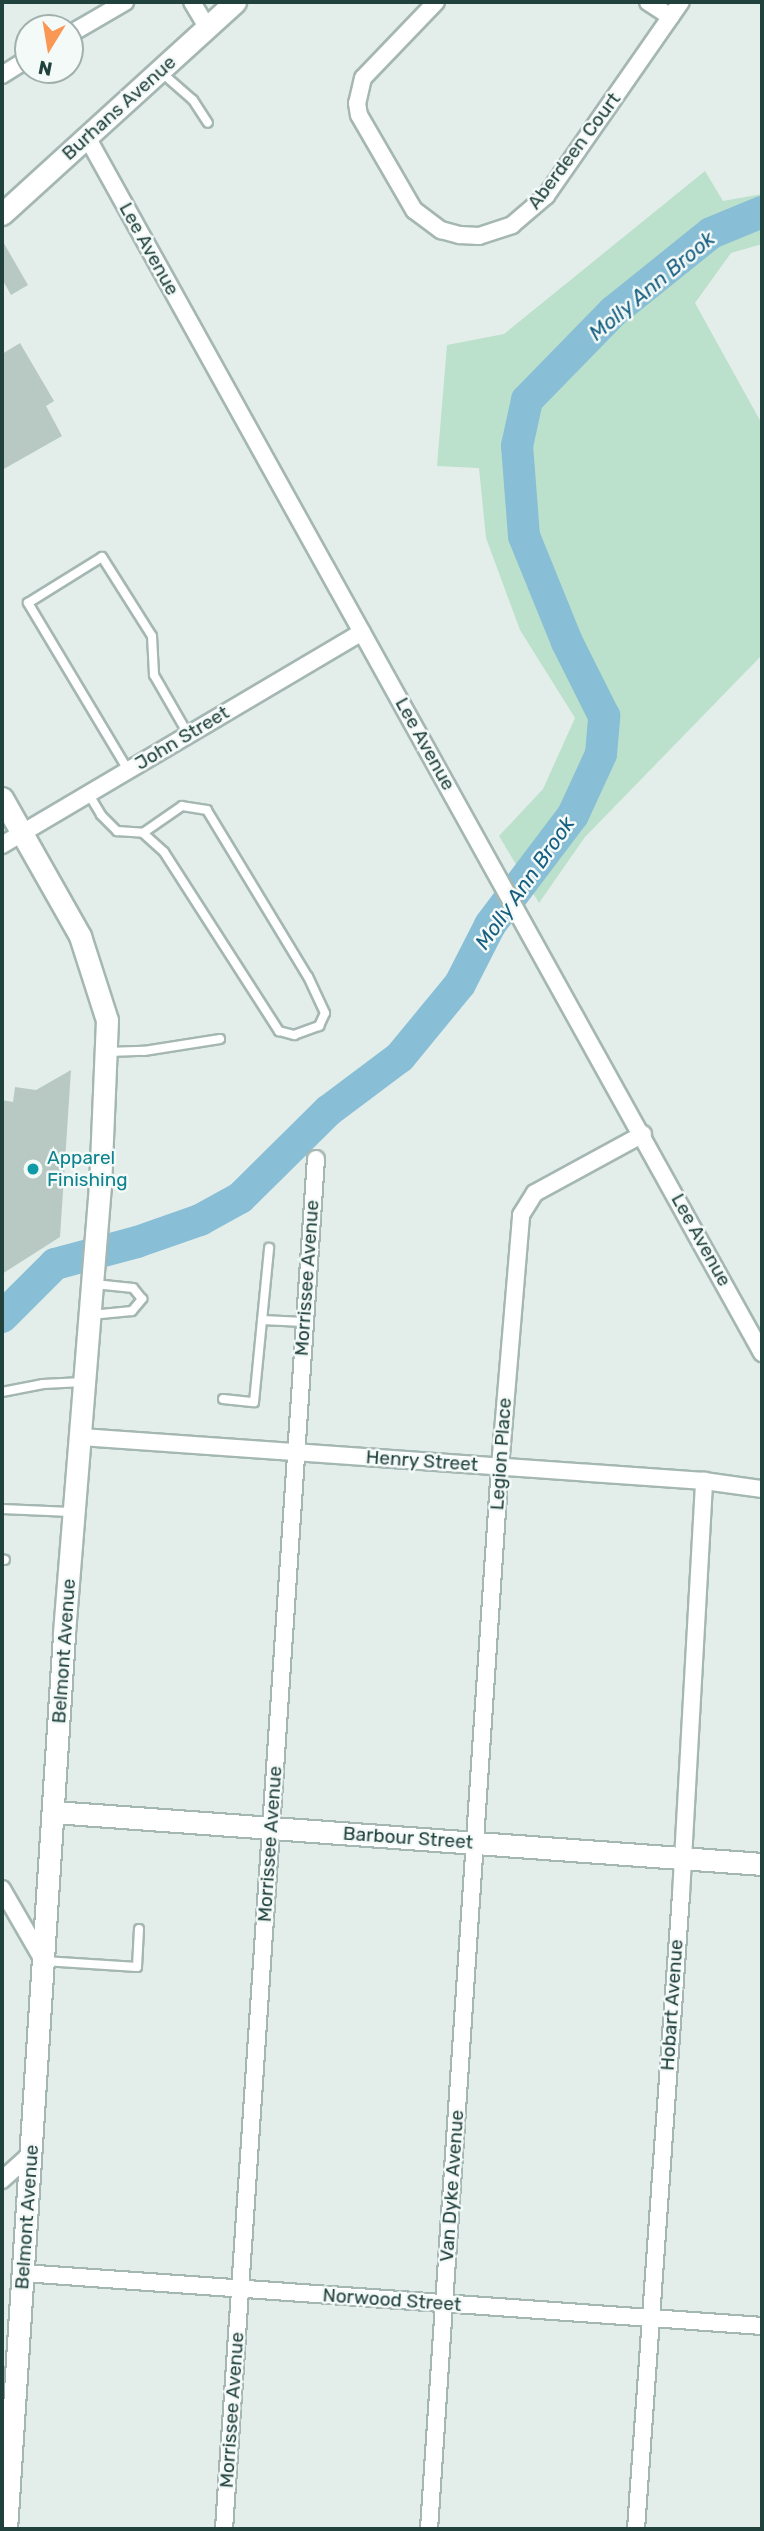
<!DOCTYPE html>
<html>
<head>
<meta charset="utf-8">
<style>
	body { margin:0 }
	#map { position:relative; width:764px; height:2531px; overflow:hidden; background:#e3eeeb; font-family:Rubik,sans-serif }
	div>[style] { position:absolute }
	.green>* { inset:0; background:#bbe0cb }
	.river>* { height:32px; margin:-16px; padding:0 16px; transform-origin:16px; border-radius:16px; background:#88bed6 }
	.building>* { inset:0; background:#b8c9c4 }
	.roads { filter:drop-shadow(2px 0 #a5b7b3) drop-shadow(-2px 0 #a5b7b3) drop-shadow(0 2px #a5b7b3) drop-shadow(0 -2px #a5b7b3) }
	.service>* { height:8px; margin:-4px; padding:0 4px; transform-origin:4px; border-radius:4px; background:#fff }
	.minor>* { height:16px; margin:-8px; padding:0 8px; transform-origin:8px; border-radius:8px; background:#fff }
	.tertiary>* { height:21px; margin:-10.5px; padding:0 10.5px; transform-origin:10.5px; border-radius:10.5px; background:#fff }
	.secondary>* { height:21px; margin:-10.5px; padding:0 10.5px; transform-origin:10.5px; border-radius:10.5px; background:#fff }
	.dots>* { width:19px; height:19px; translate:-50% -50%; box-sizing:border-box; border:4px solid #f4faf8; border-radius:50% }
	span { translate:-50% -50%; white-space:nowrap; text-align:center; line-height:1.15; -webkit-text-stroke:5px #f4faf8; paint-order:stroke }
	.street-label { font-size:19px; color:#21413d }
	.culture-label { font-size:19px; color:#0d838f }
	.left { translate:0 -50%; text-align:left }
	.water-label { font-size:21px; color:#175f82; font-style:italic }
	.frame { position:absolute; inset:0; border:4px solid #21413d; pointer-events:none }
	.north { position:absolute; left:14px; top:14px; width:70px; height:70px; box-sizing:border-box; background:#f4faf8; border:2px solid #a0b0ad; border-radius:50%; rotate:191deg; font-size:19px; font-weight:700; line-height:28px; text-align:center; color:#21413d }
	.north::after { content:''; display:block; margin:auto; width:24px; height:32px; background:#fb9754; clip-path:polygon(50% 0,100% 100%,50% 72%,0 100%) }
</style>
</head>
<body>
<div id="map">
	<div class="green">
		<i style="clip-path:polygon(705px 171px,723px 201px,762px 194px,762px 244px,731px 253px,695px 303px,762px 424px,762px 655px,585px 837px,539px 903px,499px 836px,543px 789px,575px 718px,520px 630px,486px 538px,479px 468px,437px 466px,447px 345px,504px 334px)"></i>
	</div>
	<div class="river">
		<i style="left:2px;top:1317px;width:75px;rotate:-45deg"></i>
		<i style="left:55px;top:1264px;width:85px;rotate:-15deg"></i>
		<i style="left:137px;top:1242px;width:67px;rotate:-19.2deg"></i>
		<i style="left:200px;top:1220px;width:46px;rotate:-28.8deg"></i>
		<i style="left:240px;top:1198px;width:124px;rotate:-44.7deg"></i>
		<i style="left:328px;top:1111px;width:90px;rotate:-36.9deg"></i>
		<i style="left:400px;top:1057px;width:94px;rotate:-50.6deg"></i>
		<i style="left:460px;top:984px;width:66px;rotate:-63deg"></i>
		<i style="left:490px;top:925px;width:138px;rotate:-53deg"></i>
		<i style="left:573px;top:815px;width:67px;rotate:-65.3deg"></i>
		<i style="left:601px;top:754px;width:38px;rotate:-85deg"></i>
		<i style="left:604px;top:716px;width:83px;rotate:-116.6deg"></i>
		<i style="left:567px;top:642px;width:114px;rotate:-112.1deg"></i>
		<i style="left:524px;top:536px;width:90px;rotate:-94.4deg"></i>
		<i style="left:517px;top:446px;width:47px;rotate:-77.7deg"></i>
		<i style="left:527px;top:400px;width:124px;rotate:-45.7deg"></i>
		<i style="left:614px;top:311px;width:124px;rotate:-38.8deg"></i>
		<i style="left:711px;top:233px;width:55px;rotate:-22.4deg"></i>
	</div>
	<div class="building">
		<i style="clip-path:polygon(2px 240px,28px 285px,11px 295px,2px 279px)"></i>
		<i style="clip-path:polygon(20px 343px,54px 401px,46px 406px,62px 436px,2px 470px,2px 354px)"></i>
		<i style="clip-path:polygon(71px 1070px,60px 1237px,2px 1274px,2px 1100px,13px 1102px,15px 1087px,36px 1090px)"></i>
	</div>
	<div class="roads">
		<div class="service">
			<i style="left:162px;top:73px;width:41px;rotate:41.1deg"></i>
			<i style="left:193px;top:100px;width:27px;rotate:57deg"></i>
			<i style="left:128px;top:770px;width:195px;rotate:-120.9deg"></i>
			<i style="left:28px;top:603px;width:87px;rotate:-31.9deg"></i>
			<i style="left:102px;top:557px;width:93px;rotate:57.7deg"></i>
			<i style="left:152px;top:636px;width:39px;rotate:87deg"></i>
			<i style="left:154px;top:675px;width:68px;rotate:60deg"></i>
			<i style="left:88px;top:793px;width:26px;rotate:59deg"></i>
			<i style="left:101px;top:815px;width:23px;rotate:45deg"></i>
			<i style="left:117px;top:831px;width:26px;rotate:4deg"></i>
			<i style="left:143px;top:833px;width:28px;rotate:42deg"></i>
			<i style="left:164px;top:852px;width:213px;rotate:57.3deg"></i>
			<i style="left:279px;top:1031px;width:16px;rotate:15deg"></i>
			<i style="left:294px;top:1035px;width:27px;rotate:-20deg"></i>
			<i style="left:319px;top:1026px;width:14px;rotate:-65deg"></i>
			<i style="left:325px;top:1013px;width:40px;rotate:-115deg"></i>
			<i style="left:308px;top:977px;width:195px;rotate:-121.2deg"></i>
			<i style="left:207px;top:810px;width:25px;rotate:-171deg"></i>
			<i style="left:182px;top:806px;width:47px;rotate:145.3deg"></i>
			<i style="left:107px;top:1052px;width:37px;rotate:-2deg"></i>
			<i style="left:144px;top:1051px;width:77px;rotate:-9deg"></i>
			<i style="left:91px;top:1315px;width:41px;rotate:-5.6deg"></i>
			<i style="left:132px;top:1311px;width:16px;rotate:-50deg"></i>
			<i style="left:142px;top:1299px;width:14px;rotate:-129deg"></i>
			<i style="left:133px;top:1288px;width:39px;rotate:-174deg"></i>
			<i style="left:262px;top:1320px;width:42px;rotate:2.7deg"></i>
			<i style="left:2px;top:1392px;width:42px;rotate:-11deg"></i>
			<i style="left:43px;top:1384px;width:40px;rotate:-2.9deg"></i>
			<i style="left:223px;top:1399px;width:31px;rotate:6deg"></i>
			<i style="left:254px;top:1402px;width:155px;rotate:-84.4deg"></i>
			<i style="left:2px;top:1509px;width:69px;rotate:2.5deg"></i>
			<i style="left:2px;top:1559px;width:3px;rotate:18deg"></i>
			<i style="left:44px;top:1961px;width:93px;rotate:3.7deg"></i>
			<i style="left:137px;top:1967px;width:38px;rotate:-87deg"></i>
		</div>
		<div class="minor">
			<i style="left:192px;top:2px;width:29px;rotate:59deg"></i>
			<i style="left:436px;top:2px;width:105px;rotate:133.8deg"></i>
			<i style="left:363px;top:78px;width:26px;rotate:103deg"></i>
			<i style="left:357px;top:103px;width:12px;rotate:81deg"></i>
			<i style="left:359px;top:115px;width:110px;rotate:59.9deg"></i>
			<i style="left:414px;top:210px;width:34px;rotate:37deg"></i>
			<i style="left:441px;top:230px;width:20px;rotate:15deg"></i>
			<i style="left:460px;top:235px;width:19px;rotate:3deg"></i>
			<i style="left:479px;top:236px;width:35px;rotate:-18deg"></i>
			<i style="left:512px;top:225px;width:45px;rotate:-40.5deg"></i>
			<i style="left:546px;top:196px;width:236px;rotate:-55.2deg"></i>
			<i style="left:648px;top:2px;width:27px;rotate:33deg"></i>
			<i style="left:70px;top:34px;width:64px;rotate:-30.2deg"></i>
			<i style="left:2px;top:75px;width:31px;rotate:-32deg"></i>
			<i style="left:87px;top:137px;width:1391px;rotate:60.97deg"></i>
			<i style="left:2px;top:845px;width:418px;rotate:-30.6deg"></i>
			<i style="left:81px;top:1437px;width:625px;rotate:4.04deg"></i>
			<i style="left:704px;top:1481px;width:59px;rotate:7.9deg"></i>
			<i style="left:2px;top:1889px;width:82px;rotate:60deg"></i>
			<i style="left:2px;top:2180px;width:39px;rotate:-42deg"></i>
			<i style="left:23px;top:2273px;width:741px;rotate:4.1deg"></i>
			<i style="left:224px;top:2529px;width:1373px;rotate:-86.16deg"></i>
			<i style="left:429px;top:2529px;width:1064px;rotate:-86.18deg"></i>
			<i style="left:500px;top:1467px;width:253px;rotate:-85.2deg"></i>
			<i style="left:521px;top:1215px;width:26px;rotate:-58deg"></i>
			<i style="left:535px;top:1193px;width:123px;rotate:-28.6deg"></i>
			<i style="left:636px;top:2529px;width:636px;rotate:-85.94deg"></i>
			<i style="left:681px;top:1895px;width:415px;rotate:-86.8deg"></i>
		</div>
		<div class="tertiary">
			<i style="left:2px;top:214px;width:315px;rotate:-42.3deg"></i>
			<i style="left:54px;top:1812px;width:710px;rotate:4.2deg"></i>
		</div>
		<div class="secondary">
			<i style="left:2px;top:798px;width:159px;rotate:60.5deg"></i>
			<i style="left:80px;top:936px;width:88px;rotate:72.2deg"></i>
			<i style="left:107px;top:1020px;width:165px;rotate:92.4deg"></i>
			<i style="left:100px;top:1185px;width:451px;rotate:94.6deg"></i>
			<i style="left:64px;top:1635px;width:896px;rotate:93.71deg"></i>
		</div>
	</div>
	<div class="dots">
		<i style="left:33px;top:1169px;background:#0f9aa8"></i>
	</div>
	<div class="street-label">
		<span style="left:119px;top:108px;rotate:-42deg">Burhans Avenue</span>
		<span style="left:574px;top:151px;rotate:-53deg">Aberdeen Court</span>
		<span style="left:149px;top:249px;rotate:61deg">Lee Avenue</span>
		<span style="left:182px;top:738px;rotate:-31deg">John Street</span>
		<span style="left:425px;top:744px;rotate:61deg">Lee Avenue</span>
		<span style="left:701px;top:1240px;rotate:61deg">Lee Avenue</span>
		<span style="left:307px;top:1278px;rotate:-86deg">Morrissee Avenue</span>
		<span style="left:501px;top:1454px;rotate:-86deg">Legion Place</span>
		<span style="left:422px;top:1461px;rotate:4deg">Henry Street</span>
		<span style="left:64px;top:1651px;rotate:-86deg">Belmont Avenue</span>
		<span style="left:408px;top:1838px;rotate:4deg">Barbour Street</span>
		<span style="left:270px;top:1844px;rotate:-86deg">Morrissee Avenue</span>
		<span style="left:672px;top:2005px;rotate:-86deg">Hobart Avenue</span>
		<span style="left:452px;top:2186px;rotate:-86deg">Van Dyke Avenue</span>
		<span style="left:27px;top:2217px;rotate:-86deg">Belmont Avenue</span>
		<span style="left:392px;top:2300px;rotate:4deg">Norwood Street</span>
		<span style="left:232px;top:2410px;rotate:-86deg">Morrissee Avenue</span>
	</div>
	<div class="culture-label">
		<span class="left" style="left:47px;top:1169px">Apparel<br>Finishing</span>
	</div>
	<div class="water-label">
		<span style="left:652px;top:286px;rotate:-40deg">Molly Ann Brook</span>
		<span style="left:525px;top:883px;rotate:-55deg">Molly Ann Brook</span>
	</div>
	<div class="frame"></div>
	<div class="north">N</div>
</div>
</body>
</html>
